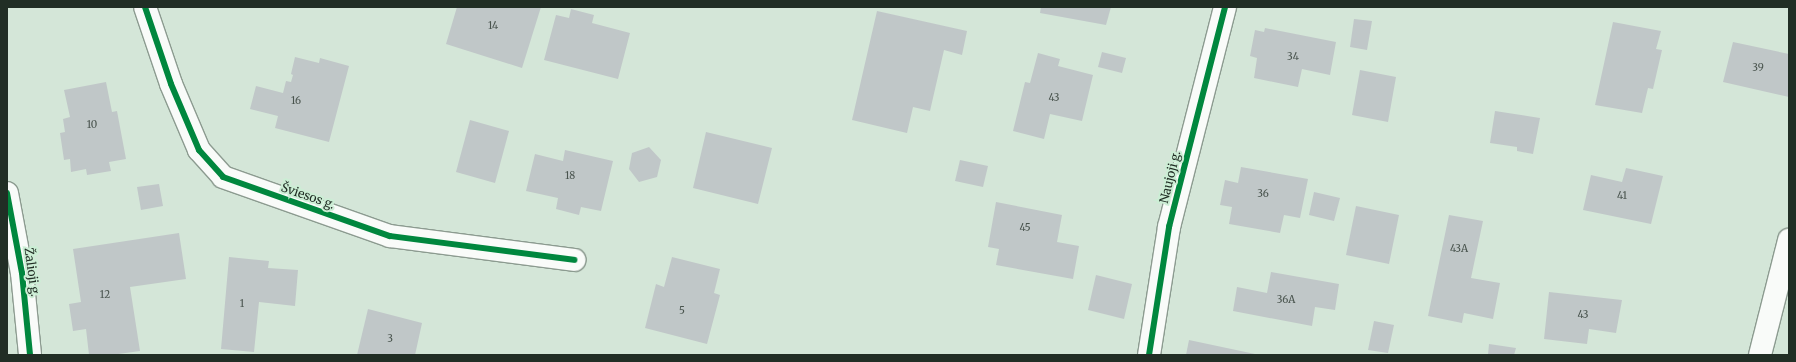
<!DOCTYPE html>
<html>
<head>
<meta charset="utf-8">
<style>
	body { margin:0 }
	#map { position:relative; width:1796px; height:362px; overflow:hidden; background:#d4e6d8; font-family:Merriweather,serif }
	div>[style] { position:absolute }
	.building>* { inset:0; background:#c0c7c8 }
	.roads { filter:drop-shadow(1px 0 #8c9b90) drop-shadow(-1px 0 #8c9b90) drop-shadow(0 1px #8c9b90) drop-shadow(0 -1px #8c9b90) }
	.street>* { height:22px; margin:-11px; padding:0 11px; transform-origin:11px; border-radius:11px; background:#f9fbf9 }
	.secondary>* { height:22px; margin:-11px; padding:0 11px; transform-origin:11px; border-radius:11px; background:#f9fbf9 }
	.cycleway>* { height:6px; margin:-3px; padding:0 3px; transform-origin:3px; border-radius:3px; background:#00873e }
	span { translate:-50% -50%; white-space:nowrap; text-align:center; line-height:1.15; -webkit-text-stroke:4px #cceed5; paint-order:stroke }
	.number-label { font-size:10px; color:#49544e }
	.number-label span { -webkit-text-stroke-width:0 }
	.street-label { font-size:12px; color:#212e25 }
	.frame { position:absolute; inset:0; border:8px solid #212e25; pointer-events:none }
</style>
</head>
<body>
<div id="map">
	<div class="building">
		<i style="clip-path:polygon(457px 7px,541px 7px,522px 68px,446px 44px)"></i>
		<i style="clip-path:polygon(1041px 7px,1111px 7px,1106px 25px,1040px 13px)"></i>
		<i style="clip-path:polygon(571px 9px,594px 15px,592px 23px,630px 33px,618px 79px,544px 60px,556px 15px,569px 18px)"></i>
		<i style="clip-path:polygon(877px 11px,967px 31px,962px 55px,944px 50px,930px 111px,913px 107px,907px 133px,852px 120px)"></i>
		<i style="clip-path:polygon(1354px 19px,1372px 21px,1367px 50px,1350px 47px)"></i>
		<i style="clip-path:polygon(1613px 22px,1661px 31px,1656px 49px,1662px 50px,1653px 89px,1648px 88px,1642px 113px,1595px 105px)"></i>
		<i style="clip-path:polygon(1265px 28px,1336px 42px,1330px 75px,1302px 69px,1298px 87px,1254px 78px,1257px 58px,1250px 56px,1255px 30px,1264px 32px)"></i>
		<i style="clip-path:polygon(1733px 42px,1789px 54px,1789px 97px,1723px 82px)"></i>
		<i style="clip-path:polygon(1102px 52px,1126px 58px,1122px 73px,1098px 67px)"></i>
		<i style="clip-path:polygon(1038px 53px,1060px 59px,1058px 66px,1093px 75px,1082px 121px,1050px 114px,1044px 139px,1013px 131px,1025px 82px,1030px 83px)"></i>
		<i style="clip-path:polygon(295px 57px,319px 63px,320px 58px,349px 66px,329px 142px,275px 128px,278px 116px,250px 109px,256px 86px,283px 93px,286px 81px,291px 82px,293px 75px,291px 74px)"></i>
		<i style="clip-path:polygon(1360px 70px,1396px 77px,1388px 122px,1352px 115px)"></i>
		<i style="clip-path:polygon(106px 82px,112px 112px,117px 111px,126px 159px,109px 162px,111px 171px,87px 175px,86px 169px,71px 172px,70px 159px,64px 160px,60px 133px,65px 132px,63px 119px,70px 117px,64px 90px)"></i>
		<i style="clip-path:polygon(1495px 111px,1540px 118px,1533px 154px,1517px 151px,1517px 147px,1490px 143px)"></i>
		<i style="clip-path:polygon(470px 120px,509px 131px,495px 183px,456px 172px)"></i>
		<i style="clip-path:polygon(706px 132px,772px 148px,758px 204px,693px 188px)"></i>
		<i style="clip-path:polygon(649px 147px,661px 160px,657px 177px,639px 182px,629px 169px,632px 153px)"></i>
		<i style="clip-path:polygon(565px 150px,613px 161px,601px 211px,581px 207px,579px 215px,556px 209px,558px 198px,526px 191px,535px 154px,563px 161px)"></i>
		<i style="clip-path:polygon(960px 160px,988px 166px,983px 187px,955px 181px)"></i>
		<i style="clip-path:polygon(1241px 167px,1308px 179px,1300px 218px,1284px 215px,1280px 233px,1229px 224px,1232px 207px,1220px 205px,1225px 180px,1238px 183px)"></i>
		<i style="clip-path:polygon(1626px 168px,1663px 176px,1651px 224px,1583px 210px,1591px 175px,1622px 182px)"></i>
		<i style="clip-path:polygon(159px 184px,163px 206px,141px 210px,137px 187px)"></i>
		<i style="clip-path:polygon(1314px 192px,1340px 198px,1334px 221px,1309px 215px)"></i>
		<i style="clip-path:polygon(996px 202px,1062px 215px,1057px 242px,1079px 246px,1073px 279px,996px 265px,999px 249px,988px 247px)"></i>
		<i style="clip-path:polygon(1356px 206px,1399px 215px,1389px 264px,1346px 255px)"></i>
		<i style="clip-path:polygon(1449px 215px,1483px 221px,1471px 278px,1500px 283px,1493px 319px,1464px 313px,1462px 323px,1428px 316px)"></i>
		<i style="clip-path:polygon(179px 233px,186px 279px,130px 287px,140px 351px,111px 355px,89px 355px,86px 329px,73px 331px,69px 304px,81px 302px,73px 249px)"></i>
		<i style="clip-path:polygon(229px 257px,269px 261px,268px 268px,298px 270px,295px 306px,259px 302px,254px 352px,221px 349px)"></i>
		<i style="clip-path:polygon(672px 257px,720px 269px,714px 293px,720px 295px,707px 344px,645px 328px,656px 284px,664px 287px)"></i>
		<i style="clip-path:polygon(1271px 272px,1339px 284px,1335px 310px,1315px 307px,1312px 326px,1233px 311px,1237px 287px,1267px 293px)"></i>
		<i style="clip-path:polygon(1096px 275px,1132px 284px,1124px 319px,1088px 310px)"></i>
		<i style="clip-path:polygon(1549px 292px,1622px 300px,1616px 333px,1589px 329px,1587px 344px,1544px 339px)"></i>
		<i style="clip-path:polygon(368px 309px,422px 323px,415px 355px,357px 355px)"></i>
		<i style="clip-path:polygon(1374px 321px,1394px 325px,1388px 353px,1368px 350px)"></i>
		<i style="clip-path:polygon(1189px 340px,1255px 354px,1255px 355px,1186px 355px)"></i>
		<i style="clip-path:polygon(1489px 344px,1516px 348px,1514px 355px,1488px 355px)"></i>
	</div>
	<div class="roads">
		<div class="street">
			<i style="left:145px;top:7px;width:81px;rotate:71.3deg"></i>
			<i style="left:171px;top:84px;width:72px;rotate:67deg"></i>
			<i style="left:199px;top:150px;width:36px;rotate:48deg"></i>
			<i style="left:223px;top:177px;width:177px;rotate:19.5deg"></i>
			<i style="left:390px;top:236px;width:186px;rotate:7.4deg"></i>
			<i style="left:7px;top:193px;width:81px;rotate:79.4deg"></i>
			<i style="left:22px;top:273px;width:82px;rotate:84.4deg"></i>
			<i style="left:1149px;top:355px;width:130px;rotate:-81.1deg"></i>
			<i style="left:1169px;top:227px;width:227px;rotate:-75.7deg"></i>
		</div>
		<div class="secondary">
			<i style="left:1760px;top:355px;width:119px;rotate:-75.8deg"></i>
		</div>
	</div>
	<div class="cycleway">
		<i style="left:145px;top:7px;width:81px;rotate:71.3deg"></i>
		<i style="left:171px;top:84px;width:72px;rotate:67deg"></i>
		<i style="left:199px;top:150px;width:36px;rotate:48deg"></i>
		<i style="left:223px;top:177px;width:177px;rotate:19.5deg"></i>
		<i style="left:390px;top:236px;width:186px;rotate:7.4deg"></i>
		<i style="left:7px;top:193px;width:81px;rotate:79.4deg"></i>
		<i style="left:22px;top:273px;width:82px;rotate:84.4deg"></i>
		<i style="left:1149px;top:355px;width:130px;rotate:-81.1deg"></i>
		<i style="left:1169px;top:227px;width:227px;rotate:-75.7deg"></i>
	</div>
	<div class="number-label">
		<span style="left:493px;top:26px">14</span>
		<span style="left:1293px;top:57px">34</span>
		<span style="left:1758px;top:68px">39</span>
		<span style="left:1054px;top:98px">43</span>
		<span style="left:296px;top:101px">16</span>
		<span style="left:92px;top:125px">10</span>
		<span style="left:570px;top:176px">18</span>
		<span style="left:1263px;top:194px">36</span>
		<span style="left:1622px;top:196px">41</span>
		<span style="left:1025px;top:228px">45</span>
		<span style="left:1459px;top:249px">43A</span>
		<span style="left:105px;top:295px">12</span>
		<span style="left:1286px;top:300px">36A</span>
		<span style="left:242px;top:304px">1</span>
		<span style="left:682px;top:311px">5</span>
		<span style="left:1583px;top:315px">43</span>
		<span style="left:390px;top:339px">3</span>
	</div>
	<div class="street-label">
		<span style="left:1170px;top:177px;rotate:-76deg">Naujoji g.</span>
		<span style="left:308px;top:196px;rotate:19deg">Šviesos g.</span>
		<span style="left:32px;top:272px;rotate:82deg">Žalioji g.</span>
	</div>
	<div class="frame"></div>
</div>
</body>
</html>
